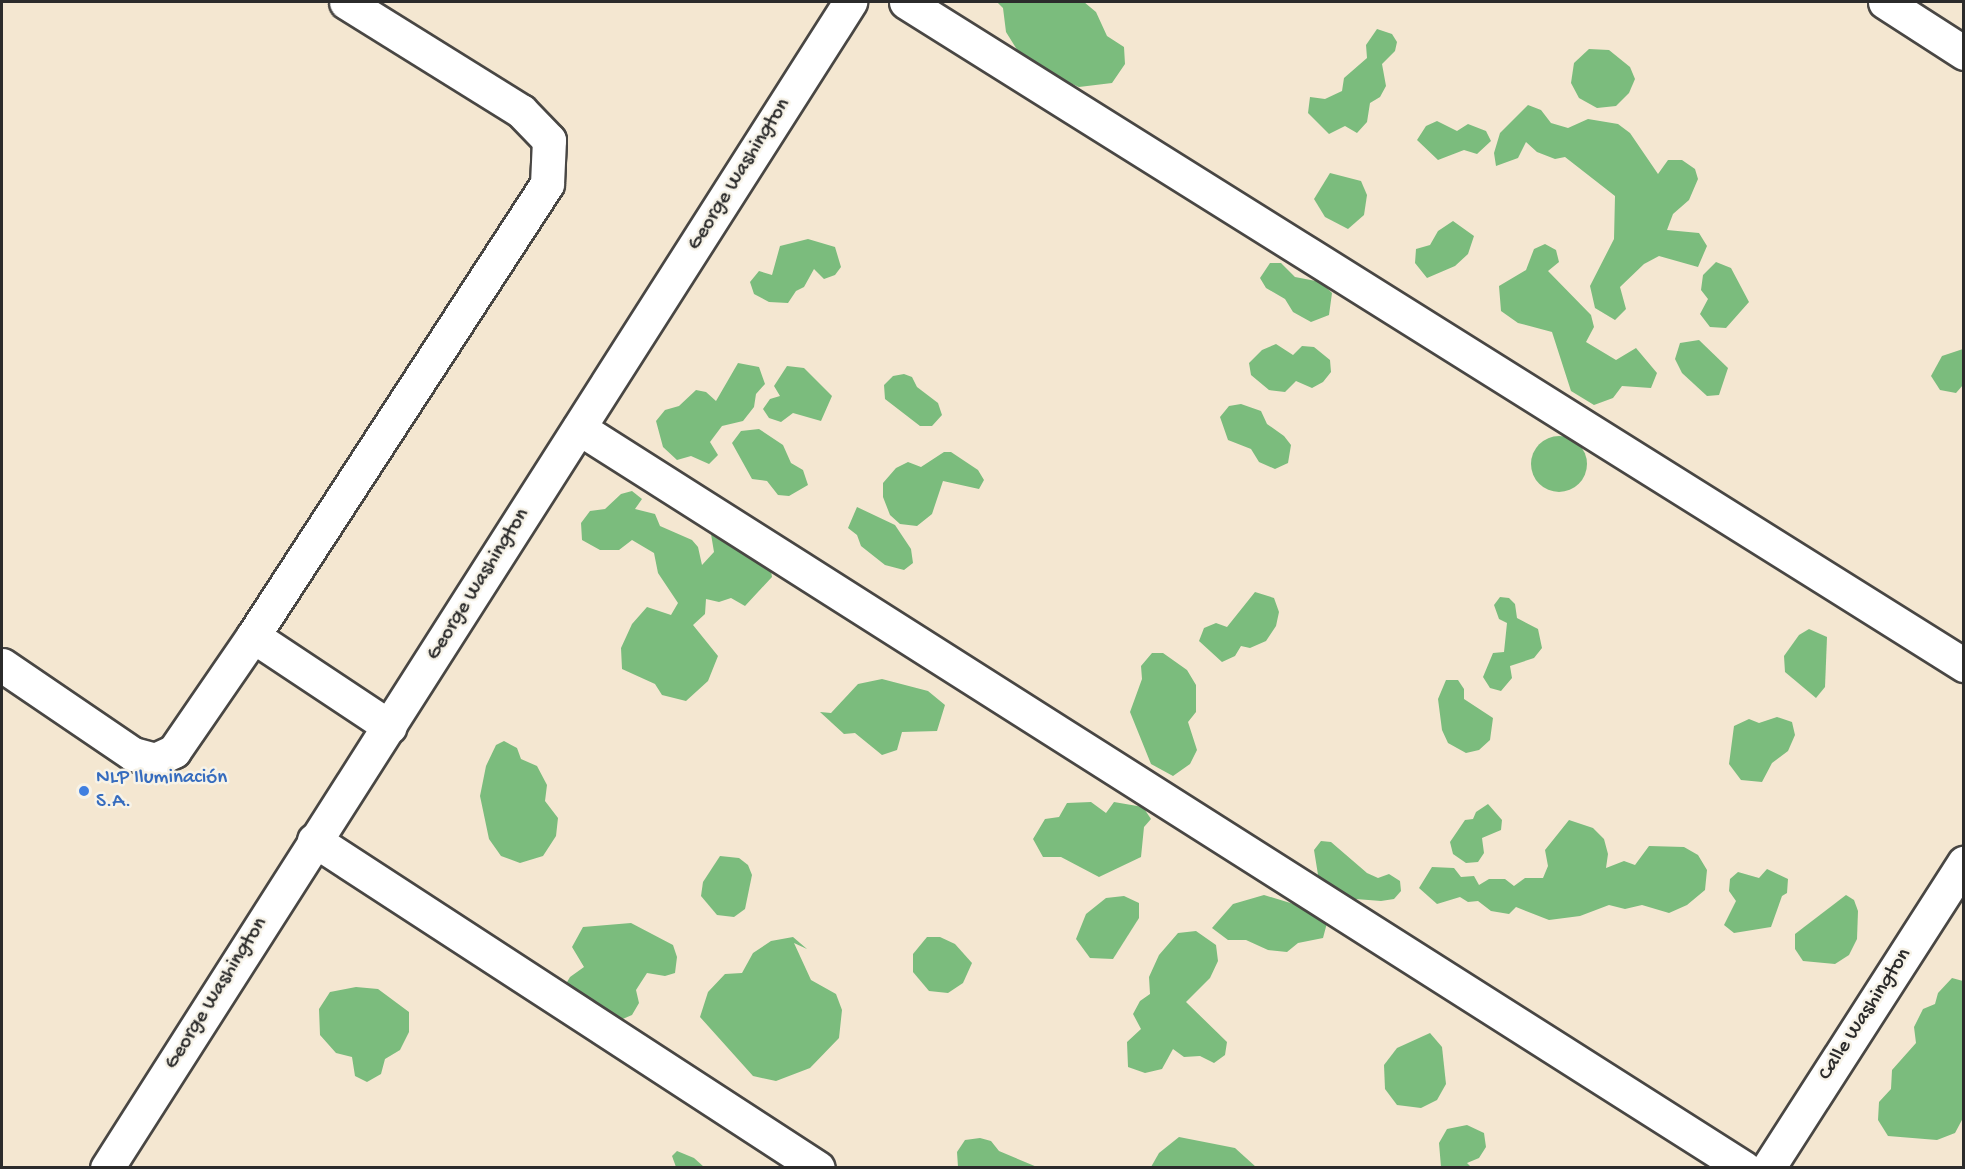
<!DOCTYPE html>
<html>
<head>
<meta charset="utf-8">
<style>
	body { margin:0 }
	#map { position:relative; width:1965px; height:1169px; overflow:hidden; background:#f4e7d1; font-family:"Gochi Hand",sans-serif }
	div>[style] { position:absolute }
	.forest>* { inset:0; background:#7bbc7d }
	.round { border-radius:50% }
	.roads { filter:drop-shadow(2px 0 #494744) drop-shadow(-2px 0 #494744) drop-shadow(0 2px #494744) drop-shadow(0 -2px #494744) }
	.minor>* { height:33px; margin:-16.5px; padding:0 16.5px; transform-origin:16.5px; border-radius:16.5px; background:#fff }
	.dots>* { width:16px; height:16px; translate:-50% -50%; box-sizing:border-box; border:3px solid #f7f3e8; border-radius:50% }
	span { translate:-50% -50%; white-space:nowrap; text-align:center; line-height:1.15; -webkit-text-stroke:5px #f7f3e8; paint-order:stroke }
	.street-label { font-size:21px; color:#2b2b2b }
	.shop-label { font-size:21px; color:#366cbe }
	.left { translate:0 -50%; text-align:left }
	.frame { position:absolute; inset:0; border:3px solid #2b2b2b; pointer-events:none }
</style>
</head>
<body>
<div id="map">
	<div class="forest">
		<i style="clip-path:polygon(997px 2px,1084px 2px,1096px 12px,1107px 36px,1124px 47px,1125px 64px,1112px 83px,1079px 87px,1026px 64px,1006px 32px,1003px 8px)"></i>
		<i style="clip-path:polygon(1377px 29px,1392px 34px,1397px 42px,1395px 51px,1382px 64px,1386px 86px,1380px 97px,1370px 103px,1367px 122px,1357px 133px,1345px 126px,1329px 134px,1308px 113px,1310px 97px,1325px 99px,1342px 91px,1344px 78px,1367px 58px,1366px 45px)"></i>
		<i style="clip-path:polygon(1589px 49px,1609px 50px,1630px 67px,1635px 79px,1629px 93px,1616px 106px,1597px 108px,1579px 98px,1571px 83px,1574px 63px)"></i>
		<i style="clip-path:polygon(1528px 105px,1541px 110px,1551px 123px,1568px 128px,1588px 119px,1618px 124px,1630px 133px,1658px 174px,1668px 160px,1682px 160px,1695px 169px,1698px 179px,1689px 200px,1673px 214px,1667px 230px,1699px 233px,1707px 246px,1698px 267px,1659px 256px,1644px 264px,1620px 287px,1626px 309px,1615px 320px,1595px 308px,1590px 286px,1614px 239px,1615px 196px,1565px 157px,1555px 159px,1537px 152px,1526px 142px,1518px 158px,1496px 166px,1494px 153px,1500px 133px)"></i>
		<i style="clip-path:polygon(1437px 121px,1457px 131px,1468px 124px,1486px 131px,1491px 141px,1477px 154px,1464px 150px,1438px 160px,1417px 140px,1426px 126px)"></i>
		<i style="clip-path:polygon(1330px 173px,1361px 181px,1367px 195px,1364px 215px,1348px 229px,1325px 217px,1314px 199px)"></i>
		<i style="clip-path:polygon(1453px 221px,1474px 236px,1468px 254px,1455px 266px,1427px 278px,1415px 263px,1416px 249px,1430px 245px,1438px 231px)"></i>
		<i style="clip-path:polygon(808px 239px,835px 247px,841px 267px,835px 275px,824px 279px,814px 269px,804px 287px,796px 291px,788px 303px,769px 302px,754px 294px,750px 282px,759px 271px,772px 275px,780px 246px)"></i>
		<i style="clip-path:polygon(1545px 244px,1556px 250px,1559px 262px,1548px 271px,1591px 315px,1594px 327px,1586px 342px,1616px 360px,1636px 348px,1657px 373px,1651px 388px,1622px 386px,1613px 398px,1594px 405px,1571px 391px,1552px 332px,1518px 323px,1501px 311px,1499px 286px,1526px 270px,1534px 249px)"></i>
		<i style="clip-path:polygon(1716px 262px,1731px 268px,1749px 302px,1726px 328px,1710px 327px,1700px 314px,1708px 299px,1701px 290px,1703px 275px)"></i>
		<i style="clip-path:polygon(1270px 263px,1281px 263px,1295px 277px,1321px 282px,1332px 293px,1329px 315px,1311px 322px,1293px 312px,1285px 299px,1266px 288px,1260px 278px)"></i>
		<i style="clip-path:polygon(1699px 340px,1728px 368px,1719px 395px,1707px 396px,1682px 373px,1675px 359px,1680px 343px)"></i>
		<i style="clip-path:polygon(1276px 344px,1293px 355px,1302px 346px,1314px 347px,1330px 360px,1331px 372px,1323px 382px,1312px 388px,1296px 381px,1285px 392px,1269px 390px,1251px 375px,1249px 363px,1262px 350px)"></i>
		<i style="clip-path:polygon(1963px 349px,1963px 385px,1956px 393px,1940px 390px,1931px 376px,1942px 356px)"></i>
		<i style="clip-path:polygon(738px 363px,759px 367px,765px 384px,756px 394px,754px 407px,743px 421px,722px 426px,710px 442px,718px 455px,709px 464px,691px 456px,677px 460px,663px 447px,656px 421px,665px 410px,679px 406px,696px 390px,706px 392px,716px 401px)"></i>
		<i style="clip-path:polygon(787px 366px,804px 368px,832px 396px,821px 421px,793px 413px,781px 422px,769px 418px,763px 409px,770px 399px,780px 396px,774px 386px)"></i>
		<i style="clip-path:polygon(904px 374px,912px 377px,917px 387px,938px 403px,942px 415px,932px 426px,920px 426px,885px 399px,884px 385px,893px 376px)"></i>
		<i style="clip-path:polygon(1241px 404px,1261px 411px,1267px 424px,1284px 436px,1291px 445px,1288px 463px,1275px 469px,1259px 462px,1251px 449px,1228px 440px,1220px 417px,1229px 406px)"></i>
		<i style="clip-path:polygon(759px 429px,783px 445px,791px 463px,803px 470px,808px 485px,789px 496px,778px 495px,767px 481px,752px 479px,732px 443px,741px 431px)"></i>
		<i class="round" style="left:1531px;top:436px;width:56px;height:56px"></i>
		<i style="clip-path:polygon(944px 452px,951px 452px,978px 470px,984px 480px,979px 489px,943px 481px,932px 514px,917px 526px,900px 524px,890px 515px,883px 497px,883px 483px,896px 468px,908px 462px,921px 467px)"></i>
		<i style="clip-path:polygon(632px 491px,642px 499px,635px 509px,655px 514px,660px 526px,692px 540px,698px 547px,702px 565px,714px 552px,709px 522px,724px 504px,737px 508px,751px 525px,770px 564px,772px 577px,745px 606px,731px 598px,719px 602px,706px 599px,705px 614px,693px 625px,718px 656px,708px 681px,686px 701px,662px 695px,655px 684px,622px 669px,621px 648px,632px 624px,647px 607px,671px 615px,678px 603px,658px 573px,654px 553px,632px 540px,619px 550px,600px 550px,582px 540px,581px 523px,590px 511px,605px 509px,621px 494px)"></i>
		<i style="clip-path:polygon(857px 507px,895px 525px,911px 549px,913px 563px,904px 570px,885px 565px,861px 546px,857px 535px,848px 528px)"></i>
		<i style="clip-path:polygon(1255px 592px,1274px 598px,1279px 612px,1276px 626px,1266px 641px,1250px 648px,1241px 646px,1235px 656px,1222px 662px,1199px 641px,1204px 628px,1216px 623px,1227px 627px)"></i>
		<i style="clip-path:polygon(1500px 597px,1509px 598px,1515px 604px,1517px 618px,1538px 629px,1542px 648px,1534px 658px,1510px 666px,1512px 678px,1501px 691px,1490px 688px,1483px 677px,1493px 653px,1504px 652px,1507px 623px,1499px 619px,1494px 605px)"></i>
		<i style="clip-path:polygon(1809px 629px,1827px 637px,1825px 687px,1816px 698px,1785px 672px,1784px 656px,1799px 635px)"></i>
		<i style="clip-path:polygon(1152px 653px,1163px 653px,1187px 670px,1196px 685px,1196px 712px,1188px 722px,1197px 750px,1190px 764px,1173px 776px,1151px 764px,1130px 712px,1142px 679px,1141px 666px)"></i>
		<i style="clip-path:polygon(882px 679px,928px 691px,945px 705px,937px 731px,902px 732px,897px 750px,882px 755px,855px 733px,844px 734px,820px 712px,831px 713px,858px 684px)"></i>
		<i style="clip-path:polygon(1446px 680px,1458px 680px,1464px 689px,1464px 699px,1493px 718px,1490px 740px,1479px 750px,1466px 753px,1448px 743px,1442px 730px,1438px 699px)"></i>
		<i style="clip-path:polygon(1777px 717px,1792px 722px,1795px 735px,1788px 751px,1772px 763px,1762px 782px,1741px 780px,1729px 764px,1734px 726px,1749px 719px,1759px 723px)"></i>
		<i style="clip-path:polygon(504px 741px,517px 748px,521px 759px,537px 766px,547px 785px,545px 801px,558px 818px,556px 836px,543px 856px,520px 863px,501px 856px,489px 839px,480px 796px,486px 766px,496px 745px)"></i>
		<i style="clip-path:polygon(1091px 802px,1106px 813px,1114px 802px,1143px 807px,1151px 819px,1144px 827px,1141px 857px,1099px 877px,1061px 857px,1043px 857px,1033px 839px,1045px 819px,1059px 817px,1067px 803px)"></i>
		<i style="clip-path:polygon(1488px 804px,1502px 820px,1501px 830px,1482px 838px,1484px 853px,1478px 862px,1466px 863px,1453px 854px,1450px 842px,1465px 820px,1473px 819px,1476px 812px)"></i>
		<i style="clip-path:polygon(1569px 820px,1593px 828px,1604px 839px,1608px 854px,1606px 868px,1624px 861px,1635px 865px,1649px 846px,1684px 847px,1698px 855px,1707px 870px,1705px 890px,1687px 905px,1669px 913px,1642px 905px,1625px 909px,1609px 905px,1580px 916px,1549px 920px,1516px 907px,1509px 914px,1491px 911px,1478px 901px,1468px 902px,1460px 897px,1437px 904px,1419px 888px,1432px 867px,1454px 868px,1461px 877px,1474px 876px,1479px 885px,1489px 879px,1505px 879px,1514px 886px,1525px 878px,1543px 878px,1548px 866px,1545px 850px)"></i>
		<i style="clip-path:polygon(1321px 841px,1331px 842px,1367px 873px,1378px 878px,1389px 874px,1400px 881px,1401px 891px,1394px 899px,1381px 901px,1343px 898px,1319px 881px,1314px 850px)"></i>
		<i style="clip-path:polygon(720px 856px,739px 858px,748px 865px,752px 875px,745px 909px,734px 917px,717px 915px,701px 896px,703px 882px)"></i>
		<i style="clip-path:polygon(1767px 869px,1788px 879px,1787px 893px,1782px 896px,1771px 927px,1734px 933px,1724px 925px,1736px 901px,1729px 891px,1730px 879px,1738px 872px,1759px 878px)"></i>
		<i style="clip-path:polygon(1264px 895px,1297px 905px,1306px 902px,1319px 910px,1327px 923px,1323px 938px,1298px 943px,1287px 952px,1268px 950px,1246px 940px,1228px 940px,1212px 928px,1233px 904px)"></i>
		<i style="clip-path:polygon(1846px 895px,1854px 900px,1858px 911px,1857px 939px,1849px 955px,1835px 964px,1803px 961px,1795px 949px,1795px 934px)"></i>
		<i style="clip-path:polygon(1124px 896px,1139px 903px,1139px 918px,1113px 959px,1090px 958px,1076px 939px,1086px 914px,1106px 898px)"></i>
		<i style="clip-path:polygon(631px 923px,673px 945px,677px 957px,675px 973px,665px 976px,647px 973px,636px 990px,639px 1003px,632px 1015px,618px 1021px,560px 994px,570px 977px,584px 967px,572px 947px,583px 927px)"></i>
		<i style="clip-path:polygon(1196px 931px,1216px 945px,1218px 961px,1210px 978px,1186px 1002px,1227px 1042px,1225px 1055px,1214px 1063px,1200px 1056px,1184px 1057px,1173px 1049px,1162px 1069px,1145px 1073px,1128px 1067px,1127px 1042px,1141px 1029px,1133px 1014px,1140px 1001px,1150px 994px,1149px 977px,1159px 955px,1178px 933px)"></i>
		<i style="clip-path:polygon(793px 937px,807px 949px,794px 943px,811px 980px,836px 994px,842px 1010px,839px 1038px,810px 1068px,776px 1081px,753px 1076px,700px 1017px,708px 992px,725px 974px,742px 973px,753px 953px,771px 941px)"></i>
		<i style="clip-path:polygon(927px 937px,940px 937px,955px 944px,972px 963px,963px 983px,948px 993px,929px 991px,913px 972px,913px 954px)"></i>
		<i style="clip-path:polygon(1952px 978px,1963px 981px,1963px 1118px,1955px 1133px,1937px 1140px,1888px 1136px,1878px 1120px,1879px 1102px,1891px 1089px,1892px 1070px,1916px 1043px,1914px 1027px,1923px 1009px,1935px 1004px,1938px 993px)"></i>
		<i style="clip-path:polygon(356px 987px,378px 989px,409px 1012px,409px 1032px,400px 1050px,385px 1059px,381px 1074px,367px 1082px,355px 1076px,352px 1057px,336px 1053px,320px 1035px,319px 1009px,330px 992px)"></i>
		<i style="clip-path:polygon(1430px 1033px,1442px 1047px,1446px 1084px,1437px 1100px,1421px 1108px,1397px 1105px,1385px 1089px,1384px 1065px,1397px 1048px)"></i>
		<i style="clip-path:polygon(1467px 1125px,1484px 1133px,1486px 1147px,1479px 1158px,1467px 1163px,1471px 1167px,1441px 1167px,1439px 1143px,1447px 1129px)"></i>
		<i style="clip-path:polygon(1179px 1137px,1235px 1148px,1256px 1167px,1151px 1167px,1159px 1153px)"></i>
		<i style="clip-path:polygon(980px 1138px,991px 1141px,999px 1151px,1037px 1167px,958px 1167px,957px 1152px,965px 1140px)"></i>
		<i style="clip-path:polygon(677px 1151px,694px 1158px,704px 1167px,676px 1167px,672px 1156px)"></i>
	</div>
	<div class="roads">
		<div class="minor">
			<i style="left:906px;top:2px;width:1249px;rotate:32.07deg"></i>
			<i style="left:1885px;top:2px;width:94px;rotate:32.8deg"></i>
			<i style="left:579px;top:428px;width:1380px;rotate:32.42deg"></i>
			<i style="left:253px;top:636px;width:539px;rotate:-56.96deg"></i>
			<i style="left:547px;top:184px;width:44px;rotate:-87.4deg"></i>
			<i style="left:549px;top:140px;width:40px;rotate:-134deg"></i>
			<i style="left:521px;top:111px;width:206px;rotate:-148.1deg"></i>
			<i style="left:2px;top:665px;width:158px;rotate:34.2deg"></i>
			<i style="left:133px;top:754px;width:23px;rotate:15deg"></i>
			<i style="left:155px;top:760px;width:21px;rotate:-25deg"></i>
			<i style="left:174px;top:751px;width:140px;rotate:-55.5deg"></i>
			<i style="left:253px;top:636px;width:164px;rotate:33.6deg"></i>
			<i style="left:314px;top:840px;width:601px;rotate:33.06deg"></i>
			<i style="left:107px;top:1168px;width:1383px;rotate:-57.49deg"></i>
			<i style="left:1768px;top:1168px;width:363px;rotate:-57.3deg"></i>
		</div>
	</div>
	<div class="dots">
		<i style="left:84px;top:791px;background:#3f7fe0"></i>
	</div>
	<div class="street-label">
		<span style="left:740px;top:175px;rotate:-58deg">George Washington</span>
		<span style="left:479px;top:585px;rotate:-58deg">George Washington</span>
		<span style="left:217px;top:994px;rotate:-58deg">George Washington</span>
		<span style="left:1866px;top:1015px;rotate:-57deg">Calle Washington</span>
	</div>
	<div class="shop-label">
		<span class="left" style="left:96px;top:791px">NLP Iluminación<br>S.A.</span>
	</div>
	<div class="frame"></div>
</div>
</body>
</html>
